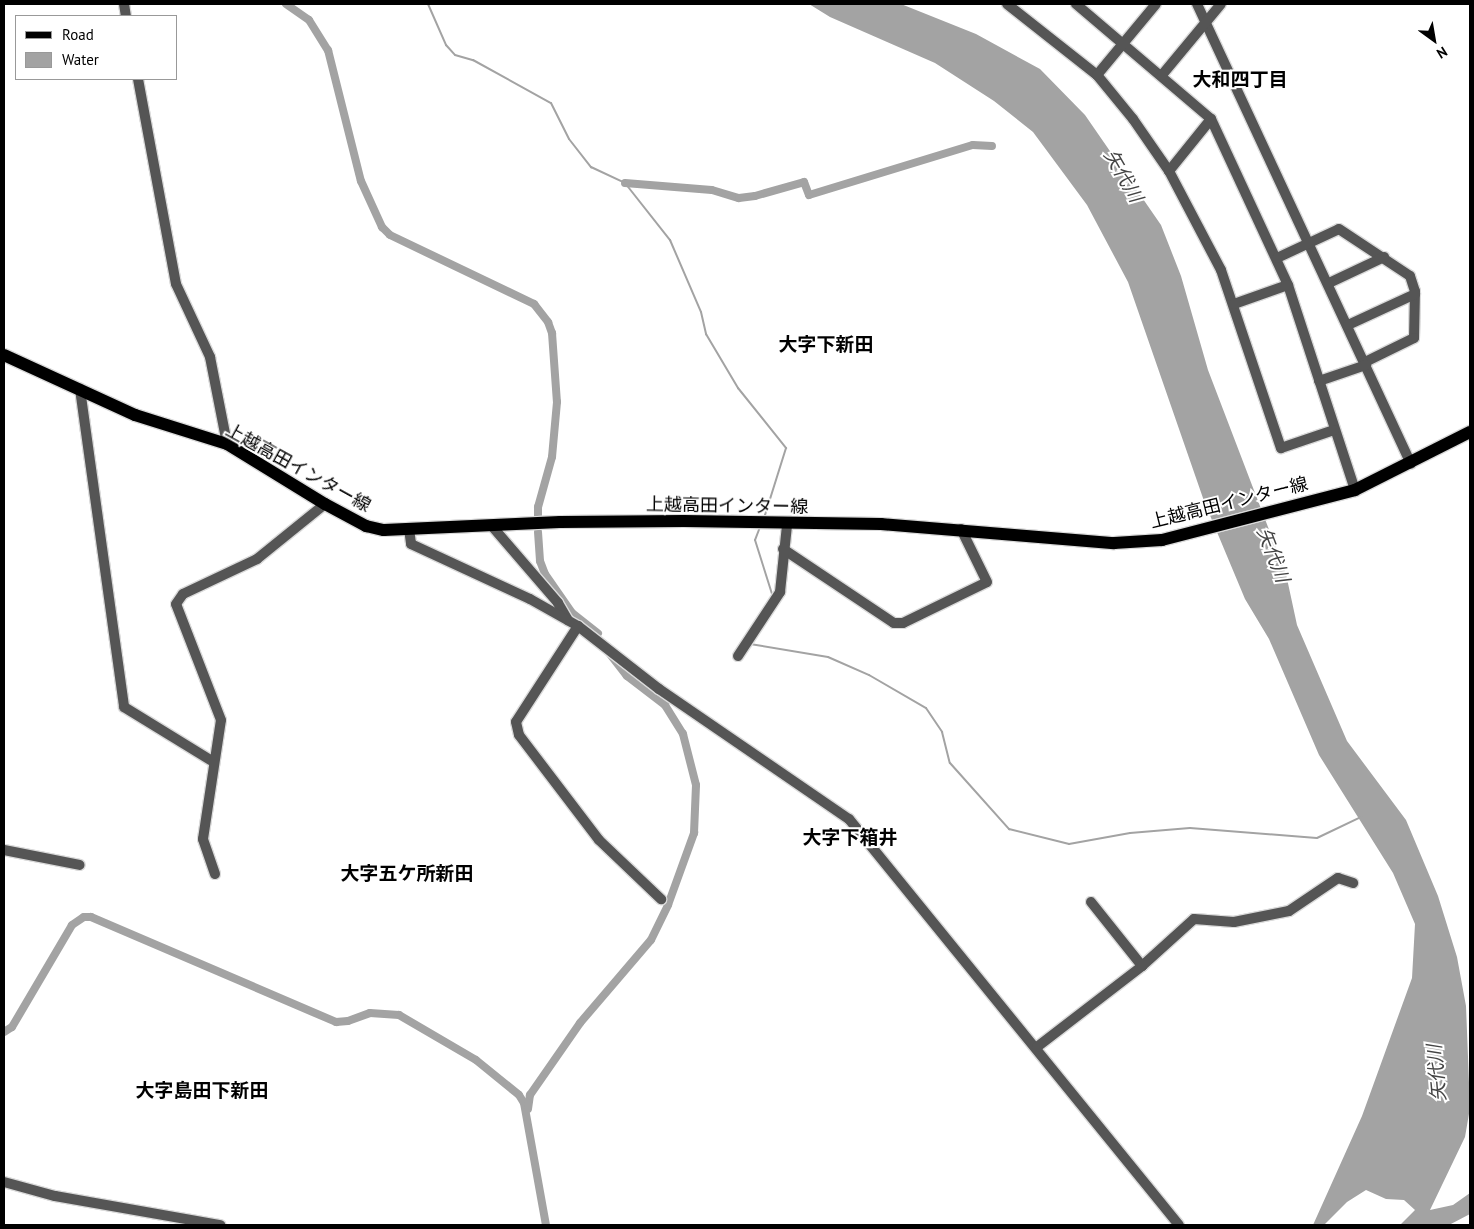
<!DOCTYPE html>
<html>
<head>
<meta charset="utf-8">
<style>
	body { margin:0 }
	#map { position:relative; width:1474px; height:1229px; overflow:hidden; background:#fff; font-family:"PT Sans","Noto Sans JP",sans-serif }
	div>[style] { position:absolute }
	.water>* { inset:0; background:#a3a3a3 }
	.stream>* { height:2px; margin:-1px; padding:0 1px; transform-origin:1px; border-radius:1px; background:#a3a3a3 }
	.canal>* { height:8px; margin:-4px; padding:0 4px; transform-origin:4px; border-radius:4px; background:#a3a3a3 }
	.roads { filter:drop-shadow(1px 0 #dbdbdb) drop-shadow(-1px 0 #dbdbdb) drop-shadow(0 1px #dbdbdb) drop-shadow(0 -1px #dbdbdb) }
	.minor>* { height:10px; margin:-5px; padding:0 5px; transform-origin:5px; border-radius:5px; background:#555 }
	.major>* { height:12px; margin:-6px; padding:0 6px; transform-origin:6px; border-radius:6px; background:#000 }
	span { translate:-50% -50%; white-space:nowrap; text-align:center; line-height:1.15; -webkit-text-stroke:4px #fff; paint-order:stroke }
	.street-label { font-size:18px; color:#000 }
	.neighbourhood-label { font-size:19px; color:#000; font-weight:700 }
	.water-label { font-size:19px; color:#444; font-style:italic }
	.frame { position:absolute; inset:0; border:5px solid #000; pointer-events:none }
	.legend { position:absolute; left:15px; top:15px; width:162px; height:65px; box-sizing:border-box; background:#fff; border:1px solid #999; margin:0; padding:6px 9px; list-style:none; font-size:15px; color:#000 }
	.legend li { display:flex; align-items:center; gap:10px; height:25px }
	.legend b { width:25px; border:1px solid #999 }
	.north { position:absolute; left:1409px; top:15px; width:50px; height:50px; -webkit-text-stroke:4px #fff; paint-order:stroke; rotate:148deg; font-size:14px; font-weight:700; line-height:20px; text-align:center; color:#000 }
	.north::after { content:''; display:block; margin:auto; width:18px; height:22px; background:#000; clip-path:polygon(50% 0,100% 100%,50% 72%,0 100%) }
</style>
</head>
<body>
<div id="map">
	<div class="water">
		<i style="clip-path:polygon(809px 4px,901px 4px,976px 34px,1040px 69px,1085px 115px,1161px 225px,1181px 276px,1208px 370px,1286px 574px,1297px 625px,1347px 741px,1406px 820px,1438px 896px,1457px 957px,1466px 1006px,1470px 1108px,1465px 1137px,1430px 1210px,1453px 1205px,1470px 1193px,1470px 1214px,1449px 1225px,1373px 1225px,1400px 1225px,1415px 1210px,1404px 1200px,1386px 1199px,1366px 1190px,1347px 1202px,1324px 1225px,1313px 1225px,1362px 1116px,1412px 978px,1415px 924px,1393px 873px,1319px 755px,1269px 639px,1245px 599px,1204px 501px,1128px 282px,1087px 205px,1033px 132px,994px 101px,935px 63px,830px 17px)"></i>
	</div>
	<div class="stream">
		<i style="left:428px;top:4px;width:45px;rotate:66.3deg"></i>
		<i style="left:446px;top:45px;width:13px;rotate:48deg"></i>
		<i style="left:455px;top:55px;width:19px;rotate:16deg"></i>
		<i style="left:473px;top:60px;width:89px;rotate:28.9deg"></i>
		<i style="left:551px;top:103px;width:40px;rotate:63.4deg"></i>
		<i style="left:569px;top:139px;width:36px;rotate:52deg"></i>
		<i style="left:591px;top:167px;width:38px;rotate:25deg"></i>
		<i style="left:625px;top:183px;width:73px;rotate:51.7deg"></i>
		<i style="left:670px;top:240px;width:78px;rotate:66.7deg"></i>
		<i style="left:701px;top:312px;width:23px;rotate:77deg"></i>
		<i style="left:706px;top:334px;width:63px;rotate:59.3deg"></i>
		<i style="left:738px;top:388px;width:77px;rotate:51.3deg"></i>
		<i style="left:786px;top:448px;width:73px;rotate:107.4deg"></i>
		<i style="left:760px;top:527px;width:14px;rotate:111deg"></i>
		<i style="left:755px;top:540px;width:60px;rotate:72.5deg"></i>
		<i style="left:750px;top:644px;width:79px;rotate:9.5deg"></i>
		<i style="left:828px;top:657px;width:45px;rotate:23.7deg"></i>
		<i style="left:869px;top:675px;width:66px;rotate:30.1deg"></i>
		<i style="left:926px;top:708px;width:29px;rotate:56deg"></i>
		<i style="left:942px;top:732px;width:32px;rotate:76deg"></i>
		<i style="left:950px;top:763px;width:89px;rotate:48.2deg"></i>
		<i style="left:1009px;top:829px;width:62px;rotate:14deg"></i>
		<i style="left:1069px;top:844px;width:62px;rotate:-10.2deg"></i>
		<i style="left:1130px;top:833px;width:60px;rotate:-4.8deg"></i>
		<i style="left:1190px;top:828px;width:127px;rotate:4.5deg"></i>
		<i style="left:1317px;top:838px;width:49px;rotate:-25.5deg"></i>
	</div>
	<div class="canal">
		<i style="left:286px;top:4px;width:28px;rotate:35deg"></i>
		<i style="left:309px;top:20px;width:36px;rotate:58deg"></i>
		<i style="left:328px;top:50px;width:135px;rotate:75.9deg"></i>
		<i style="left:361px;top:181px;width:51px;rotate:65.5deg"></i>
		<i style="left:382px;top:227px;width:11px;rotate:45deg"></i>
		<i style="left:390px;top:235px;width:160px;rotate:25.6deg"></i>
		<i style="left:534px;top:304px;width:23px;rotate:52deg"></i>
		<i style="left:548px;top:322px;width:12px;rotate:70deg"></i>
		<i style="left:552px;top:333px;width:69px;rotate:85.9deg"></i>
		<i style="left:557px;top:402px;width:55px;rotate:95.2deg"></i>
		<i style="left:552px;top:457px;width:52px;rotate:105.6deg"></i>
		<i style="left:538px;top:507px;width:12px;rotate:90deg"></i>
		<i style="left:625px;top:183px;width:87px;rotate:4.6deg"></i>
		<i style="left:712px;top:190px;width:28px;rotate:17deg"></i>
		<i style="left:739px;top:198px;width:16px;rotate:-7deg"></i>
		<i style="left:755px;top:196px;width:51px;rotate:-15.9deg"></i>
		<i style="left:804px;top:182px;width:14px;rotate:69deg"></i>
		<i style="left:809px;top:195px;width:171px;rotate:-17deg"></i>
		<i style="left:973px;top:145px;width:19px;rotate:3deg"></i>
		<i style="left:538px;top:532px;width:29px;rotate:86deg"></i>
		<i style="left:540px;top:561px;width:14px;rotate:69deg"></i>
		<i style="left:545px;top:574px;width:47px;rotate:55.3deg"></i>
		<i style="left:572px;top:613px;width:33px;rotate:38deg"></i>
		<i style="left:4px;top:1032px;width:9px;rotate:-32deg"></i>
		<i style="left:12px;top:1027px;width:118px;rotate:-59.5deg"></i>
		<i style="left:72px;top:925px;width:14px;rotate:-34deg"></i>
		<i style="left:84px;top:917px;width:7px"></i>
		<i style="left:91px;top:917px;width:267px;rotate:23.2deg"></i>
		<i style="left:336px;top:1022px;width:12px;rotate:-5deg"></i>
		<i style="left:348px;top:1021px;width:23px;rotate:-20deg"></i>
		<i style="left:370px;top:1013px;width:29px;rotate:4deg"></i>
		<i style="left:399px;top:1015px;width:89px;rotate:30.3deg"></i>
		<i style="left:476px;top:1060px;width:55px;rotate:39.1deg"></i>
		<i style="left:519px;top:1095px;width:9px;rotate:58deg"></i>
		<i style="left:524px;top:1103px;width:124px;rotate:79.8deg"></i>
		<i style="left:528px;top:1109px;width:14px;rotate:-82deg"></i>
		<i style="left:530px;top:1095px;width:88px;rotate:-55.2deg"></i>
		<i style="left:580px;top:1023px;width:109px;rotate:-49.5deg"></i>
		<i style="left:651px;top:940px;width:39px;rotate:-64deg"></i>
		<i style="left:668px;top:905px;width:77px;rotate:-70.1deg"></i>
		<i style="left:694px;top:833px;width:48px;rotate:-87.6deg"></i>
		<i style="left:696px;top:785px;width:53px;rotate:-104.3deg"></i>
		<i style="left:683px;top:734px;width:34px;rotate:-122deg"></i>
		<i style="left:665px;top:705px;width:48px;rotate:-142.7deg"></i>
		<i style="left:627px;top:676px;width:29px;rotate:-128deg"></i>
	</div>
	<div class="roads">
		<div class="minor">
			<i style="left:124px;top:4px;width:12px;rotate:81deg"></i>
			<i style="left:1007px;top:4px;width:115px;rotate:38.3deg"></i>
			<i style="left:1097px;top:75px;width:57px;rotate:50.7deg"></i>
			<i style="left:1133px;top:119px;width:63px;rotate:55.3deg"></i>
			<i style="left:1076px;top:4px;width:177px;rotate:40.4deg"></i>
			<i style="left:1211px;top:119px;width:183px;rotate:65.1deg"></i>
			<i style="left:1288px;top:285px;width:216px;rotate:71.9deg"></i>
			<i style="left:1197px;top:4px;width:507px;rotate:65.05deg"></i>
			<i style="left:1097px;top:75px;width:92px;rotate:-50.3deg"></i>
			<i style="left:1162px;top:75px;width:92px;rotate:-50.3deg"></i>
			<i style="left:138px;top:79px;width:208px;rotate:79.5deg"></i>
			<i style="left:176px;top:284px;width:81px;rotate:65deg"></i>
			<i style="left:210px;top:357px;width:89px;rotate:78.9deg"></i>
			<i style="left:1211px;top:119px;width:67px;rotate:128.9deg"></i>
			<i style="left:1169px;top:171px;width:112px;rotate:62.3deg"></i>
			<i style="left:1221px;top:270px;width:188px;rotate:71.4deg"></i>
			<i style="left:1281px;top:448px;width:56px;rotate:-18.8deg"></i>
			<i style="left:1277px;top:258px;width:68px;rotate:-25.1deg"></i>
			<i style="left:1339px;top:229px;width:85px;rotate:33.5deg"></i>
			<i style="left:1410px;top:276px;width:16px;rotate:72deg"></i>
			<i style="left:1415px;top:291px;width:47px;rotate:91.2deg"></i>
			<i style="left:1414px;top:338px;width:55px;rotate:153.9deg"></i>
			<i style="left:1329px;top:283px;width:61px;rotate:-25.3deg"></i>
			<i style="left:1234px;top:304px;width:57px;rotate:-19.4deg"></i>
			<i style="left:1348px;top:325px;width:74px;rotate:-24.8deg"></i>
			<i style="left:1319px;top:381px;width:50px;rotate:-18.8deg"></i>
			<i style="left:80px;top:389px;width:321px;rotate:82.1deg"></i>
			<i style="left:124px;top:707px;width:103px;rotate:31.5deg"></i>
			<i style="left:491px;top:525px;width:103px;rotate:49.3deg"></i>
			<i style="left:558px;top:603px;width:20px;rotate:60deg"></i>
			<i style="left:409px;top:529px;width:15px;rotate:82deg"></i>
			<i style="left:411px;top:544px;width:131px;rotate:24.8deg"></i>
			<i style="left:530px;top:599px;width:55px;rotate:29.4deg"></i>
			<i style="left:578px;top:626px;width:103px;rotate:37.9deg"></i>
			<i style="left:659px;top:689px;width:230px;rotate:34.4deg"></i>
			<i style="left:849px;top:819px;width:523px;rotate:50.9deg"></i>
			<i style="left:783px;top:549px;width:133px;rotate:33.7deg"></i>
			<i style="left:894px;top:623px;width:9px"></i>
			<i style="left:903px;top:623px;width:93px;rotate:-26deg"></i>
			<i style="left:987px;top:582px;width:59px;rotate:-116.1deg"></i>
			<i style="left:578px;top:626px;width:114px;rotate:122.9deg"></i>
			<i style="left:516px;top:722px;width:13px;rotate:77deg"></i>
			<i style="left:519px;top:735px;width:132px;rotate:52.7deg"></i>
			<i style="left:599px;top:840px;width:86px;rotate:43.6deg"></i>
			<i style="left:738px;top:656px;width:77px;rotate:-56.7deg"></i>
			<i style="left:780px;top:592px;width:67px;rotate:-84deg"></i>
			<i style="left:4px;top:850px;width:77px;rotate:11.2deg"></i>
			<i style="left:215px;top:874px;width:37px;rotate:-109deg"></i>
			<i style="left:203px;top:839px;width:120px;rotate:-81.4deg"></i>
			<i style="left:221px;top:720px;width:124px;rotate:-111.2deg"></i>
			<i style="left:176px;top:604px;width:12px;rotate:-55deg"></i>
			<i style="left:183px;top:594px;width:82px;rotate:-25.3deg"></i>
			<i style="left:257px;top:559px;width:87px;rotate:-39deg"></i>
			<i style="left:1091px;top:902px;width:82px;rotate:51.4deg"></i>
			<i style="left:1037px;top:1047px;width:133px;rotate:-37.6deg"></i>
			<i style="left:1142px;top:966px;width:70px;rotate:-42.1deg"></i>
			<i style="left:1194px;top:919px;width:40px;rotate:4.3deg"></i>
			<i style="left:1234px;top:922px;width:56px;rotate:-11.3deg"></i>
			<i style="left:1289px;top:911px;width:59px;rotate:-34deg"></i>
			<i style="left:1338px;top:878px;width:16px;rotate:18deg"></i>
			<i style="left:4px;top:1182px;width:53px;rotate:15.4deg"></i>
			<i style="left:55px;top:1196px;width:168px;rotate:10deg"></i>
		</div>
		<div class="major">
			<i style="left:4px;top:355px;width:144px;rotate:24.6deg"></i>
			<i style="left:135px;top:415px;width:96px;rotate:17.5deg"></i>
			<i style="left:227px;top:444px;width:115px;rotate:31.5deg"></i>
			<i style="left:325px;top:504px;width:47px;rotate:28.2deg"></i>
			<i style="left:366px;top:526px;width:18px;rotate:13deg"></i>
			<i style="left:384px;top:530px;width:176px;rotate:-2.6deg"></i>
			<i style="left:560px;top:522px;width:124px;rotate:-0.5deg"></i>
			<i style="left:684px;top:521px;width:197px;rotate:0.9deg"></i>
			<i style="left:881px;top:524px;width:234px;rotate:4.7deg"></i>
			<i style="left:1114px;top:543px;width:48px;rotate:-3.6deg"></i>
			<i style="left:1162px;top:540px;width:199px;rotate:-14.5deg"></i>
			<i style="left:1355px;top:490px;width:129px;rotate:-26.8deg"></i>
		</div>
	</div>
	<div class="street-label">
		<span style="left:298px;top:468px;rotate:29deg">上越高田インター線</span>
		<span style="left:1229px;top:503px;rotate:-14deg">上越高田インター線</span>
		<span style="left:727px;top:506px;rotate:1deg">上越高田インター線</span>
	</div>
	<div class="neighbourhood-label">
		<span style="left:1240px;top:80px">大和四丁目</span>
		<span style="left:826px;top:345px">大字下新田</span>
		<span style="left:850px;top:838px">大字下箱井</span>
		<span style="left:407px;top:874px">大字五ケ所新田</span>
		<span style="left:202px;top:1091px">大字島田下新田</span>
	</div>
	<div class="water-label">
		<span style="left:1123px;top:176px;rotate:60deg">矢代川</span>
		<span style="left:1273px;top:555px;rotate:69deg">矢代川</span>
		<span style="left:1437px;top:1073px;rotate:-95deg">矢代川</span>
	</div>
	<div class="frame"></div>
	<ul class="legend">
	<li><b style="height:6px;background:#000"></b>Road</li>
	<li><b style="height:14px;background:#a3a3a3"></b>Water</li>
	</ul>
	<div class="north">N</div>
</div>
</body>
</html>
